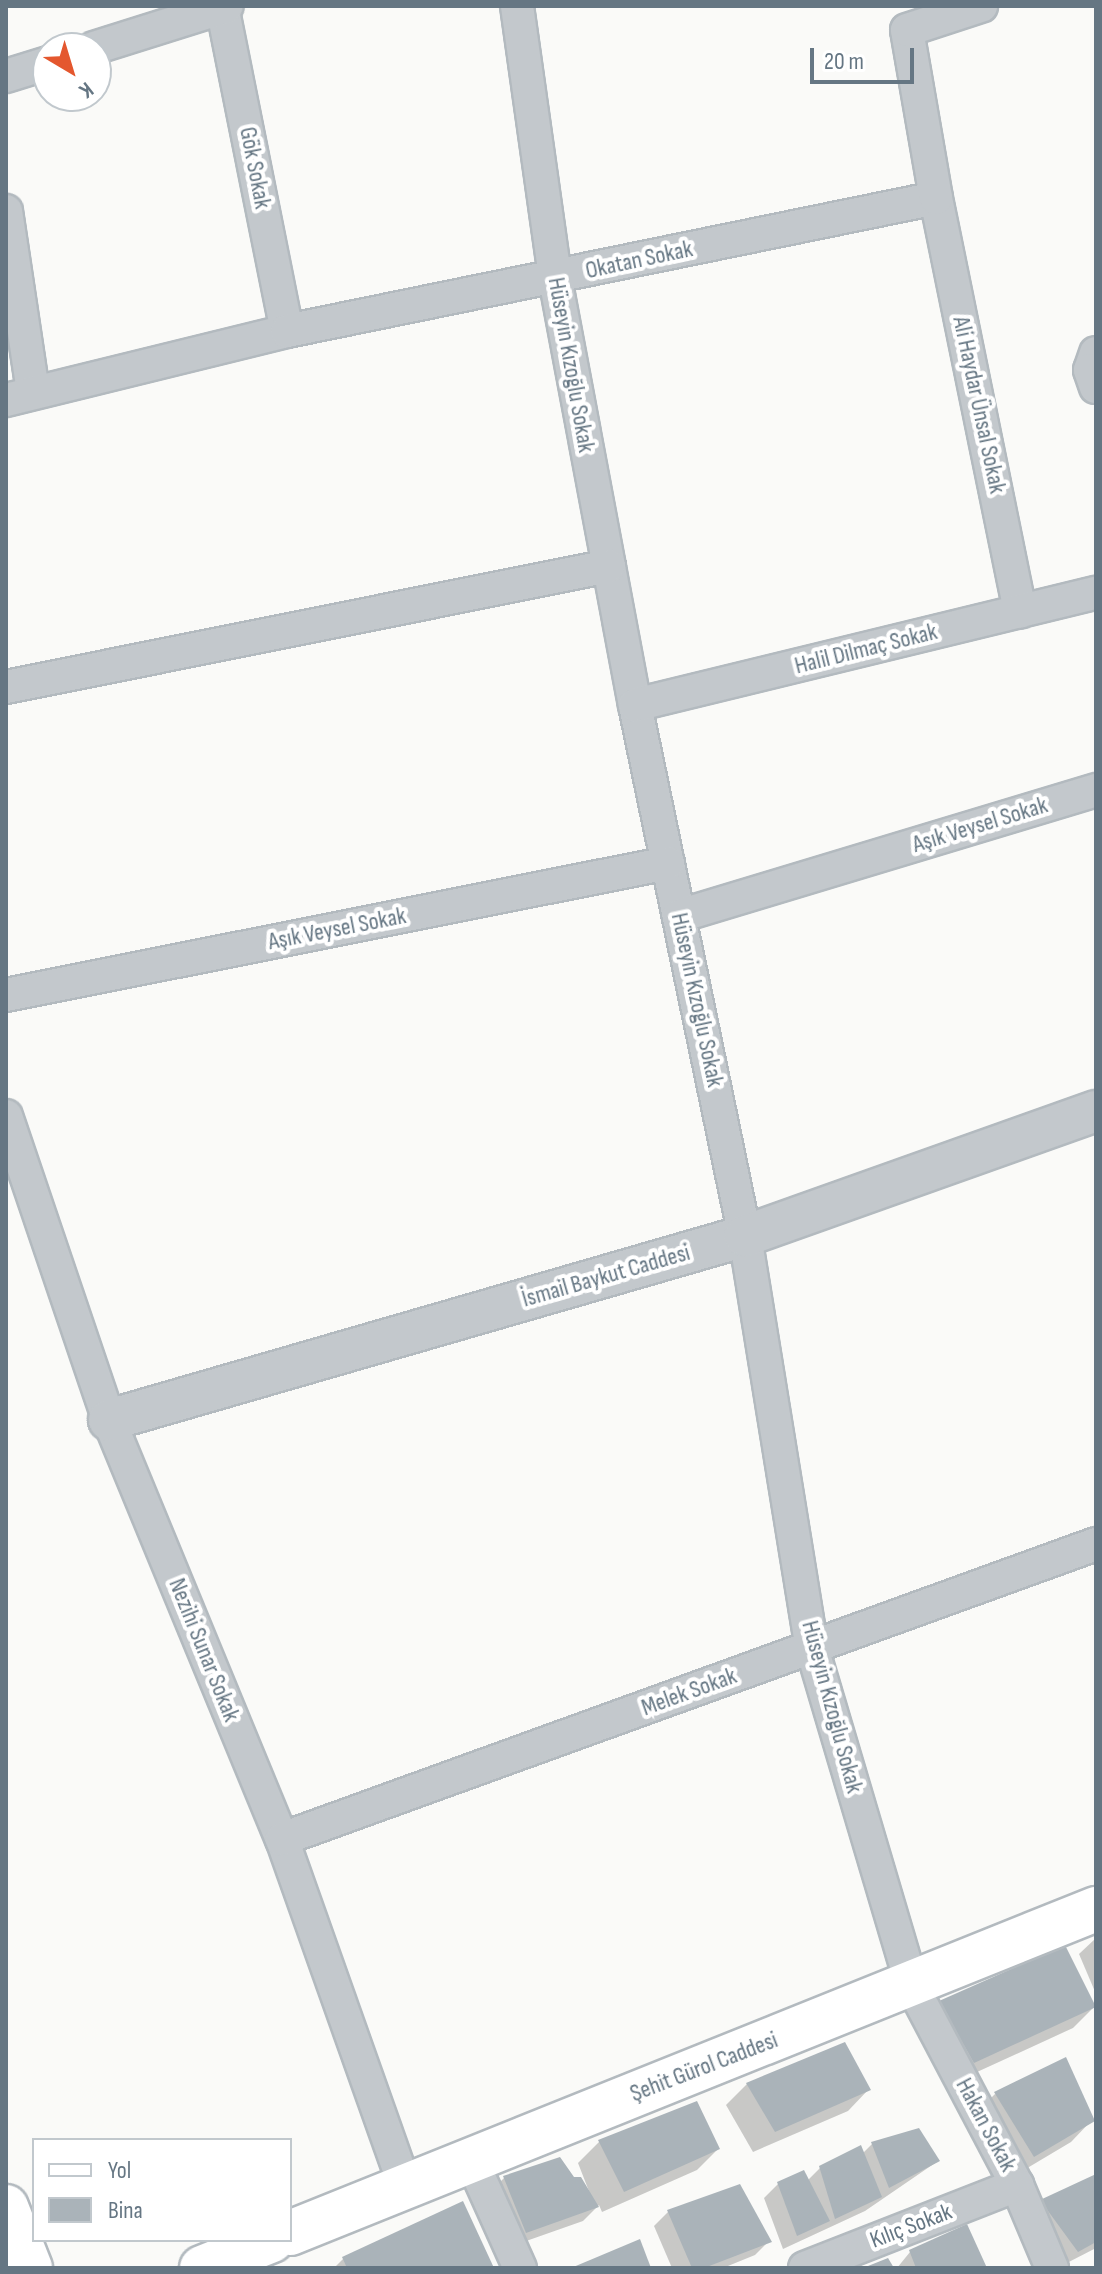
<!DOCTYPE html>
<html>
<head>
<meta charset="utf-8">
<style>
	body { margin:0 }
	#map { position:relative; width:1102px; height:2274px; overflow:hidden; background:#fafaf8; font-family:"Sofia Sans Condensed",sans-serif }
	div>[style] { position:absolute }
	.shadow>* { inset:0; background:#0003 }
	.building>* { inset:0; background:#aab3b9 }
	.roads { filter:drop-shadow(2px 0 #b3babf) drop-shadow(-2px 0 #b3babf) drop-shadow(0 2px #b3babf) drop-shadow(0 -2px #b3babf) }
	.minor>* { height:32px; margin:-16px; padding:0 16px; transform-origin:16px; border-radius:16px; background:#c3c8cc }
	.tertiary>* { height:40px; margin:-20px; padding:0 20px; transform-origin:20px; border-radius:20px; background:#c3c8cc }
	.secondary>* { height:44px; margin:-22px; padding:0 22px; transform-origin:22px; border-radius:22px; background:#fff }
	span { translate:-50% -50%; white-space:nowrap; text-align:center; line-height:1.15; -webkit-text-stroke:8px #fff; paint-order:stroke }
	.street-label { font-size:24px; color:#657683 }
	.frame { position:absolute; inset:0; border:8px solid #657683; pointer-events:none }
	.legend { position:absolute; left:32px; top:2138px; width:260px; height:104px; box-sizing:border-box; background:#fff; border:2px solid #c1c8cd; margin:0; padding:10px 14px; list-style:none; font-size:24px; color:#657683 }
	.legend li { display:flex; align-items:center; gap:16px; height:40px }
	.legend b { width:40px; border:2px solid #c1c8cd }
	.north { position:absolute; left:32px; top:32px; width:80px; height:80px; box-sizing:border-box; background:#fff; border:2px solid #c1c8cd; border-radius:50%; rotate:142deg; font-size:22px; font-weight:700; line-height:32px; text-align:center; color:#657683 }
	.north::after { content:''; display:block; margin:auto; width:28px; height:36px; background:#e4572e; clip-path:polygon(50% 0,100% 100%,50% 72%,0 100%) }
	.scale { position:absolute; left:810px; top:48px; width:104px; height:36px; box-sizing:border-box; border:4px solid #657683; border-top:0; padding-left:10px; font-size:24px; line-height:28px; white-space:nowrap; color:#657683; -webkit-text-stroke:6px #fff; paint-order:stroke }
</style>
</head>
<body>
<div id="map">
	<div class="shadow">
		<i style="clip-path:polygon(1096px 1938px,1096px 1994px,1079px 1954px)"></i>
		<i style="clip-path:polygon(940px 2002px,1094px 2007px,1073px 2028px,953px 2083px,919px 2023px)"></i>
		<i style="clip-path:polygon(747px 2084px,869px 2089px,848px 2111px,753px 2152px,726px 2105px)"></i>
		<i style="clip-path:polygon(995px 2094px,1092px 2120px,1071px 2142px,1012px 2177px,974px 2115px)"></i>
		<i style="clip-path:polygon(696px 2104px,718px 2149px,697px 2170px,602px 2212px,599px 2205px,583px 2221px,512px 2246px,490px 2192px,504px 2178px,592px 2199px,578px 2163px,599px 2142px)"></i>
		<i style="clip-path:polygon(872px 2144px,938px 2161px,865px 2211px,783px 2249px,764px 2198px,778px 2184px,807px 2181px,820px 2168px,862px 2154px)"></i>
		<i style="clip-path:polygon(1096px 2176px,1096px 2248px,1063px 2265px,1027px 2216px,1042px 2202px)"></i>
		<i style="clip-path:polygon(668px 2212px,769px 2241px,755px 2255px,723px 2268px,672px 2268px,654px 2226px)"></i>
		<i style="clip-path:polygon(910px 2252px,985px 2268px,897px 2268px)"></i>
		<i style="clip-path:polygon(343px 2259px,492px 2268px,334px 2268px)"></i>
	</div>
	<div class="building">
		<i style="clip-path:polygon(1065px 1945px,1096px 2007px,974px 2063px,939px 2001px)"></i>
		<i style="clip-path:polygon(845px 2042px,871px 2090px,775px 2132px,746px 2083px)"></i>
		<i style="clip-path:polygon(1066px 2057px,1095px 2121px,1034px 2157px,994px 2092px)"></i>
		<i style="clip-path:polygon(697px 2101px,720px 2149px,624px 2192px,598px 2140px)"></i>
		<i style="clip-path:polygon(919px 2128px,940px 2161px,889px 2188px,871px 2142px)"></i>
		<i style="clip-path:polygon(861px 2145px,882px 2197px,835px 2219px,819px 2166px)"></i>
		<i style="clip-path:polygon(560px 2157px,574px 2177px,581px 2177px,599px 2207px,526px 2233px,503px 2176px)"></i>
		<i style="clip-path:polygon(804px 2170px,830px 2221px,797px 2236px,777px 2182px)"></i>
		<i style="clip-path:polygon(1096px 2174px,1096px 2242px,1078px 2252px,1040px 2200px)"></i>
		<i style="clip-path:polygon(740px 2184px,772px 2242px,704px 2268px,692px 2268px,667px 2210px)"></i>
		<i style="clip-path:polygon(463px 2201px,494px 2268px,347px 2268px,342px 2257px)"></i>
		<i style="clip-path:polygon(967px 2224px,987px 2268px,916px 2268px,909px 2250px)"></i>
		<i style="clip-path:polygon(640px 2239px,651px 2268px,571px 2268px)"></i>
		<i style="clip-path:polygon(888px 2258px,894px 2268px,863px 2268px)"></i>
	</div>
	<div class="roads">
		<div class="minor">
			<i style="left:222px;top:6px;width:331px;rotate:78.7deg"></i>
			<i style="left:517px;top:6px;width:275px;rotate:82deg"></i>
			<i style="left:555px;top:278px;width:434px;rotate:79.4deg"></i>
			<i style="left:635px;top:705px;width:542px;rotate:78.3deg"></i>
			<i style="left:745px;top:1236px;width:417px;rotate:80.8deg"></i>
			<i style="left:812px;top:1648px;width:352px;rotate:73.5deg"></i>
			<i style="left:912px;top:1986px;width:225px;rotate:62.2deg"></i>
			<i style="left:1017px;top:2185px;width:90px;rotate:67.1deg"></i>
			<i style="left:94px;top:48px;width:139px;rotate:-17.5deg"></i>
			<i style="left:6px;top:76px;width:44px;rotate:-17.2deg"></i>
			<i style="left:936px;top:198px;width:422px;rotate:78.5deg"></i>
			<i style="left:6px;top:211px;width:182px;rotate:81.5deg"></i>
			<i style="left:1096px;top:353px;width:18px;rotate:109deg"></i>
			<i style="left:1090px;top:370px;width:18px;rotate:71deg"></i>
			<i style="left:6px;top:400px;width:289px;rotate:-13.8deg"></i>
			<i style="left:287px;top:331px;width:662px;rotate:-11.58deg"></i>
			<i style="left:936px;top:198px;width:170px;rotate:-99.8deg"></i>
			<i style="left:907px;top:30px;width:78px;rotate:-18deg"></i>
			<i style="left:6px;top:687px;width:615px;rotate:-11.35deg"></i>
			<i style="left:635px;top:705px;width:474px;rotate:-13.7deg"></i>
			<i style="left:679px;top:916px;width:436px;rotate:-16.8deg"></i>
			<i style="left:6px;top:995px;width:675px;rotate:-11.28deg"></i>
			<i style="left:6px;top:1116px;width:321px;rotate:71.3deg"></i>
			<i style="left:109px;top:1420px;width:453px;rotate:67.6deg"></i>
			<i style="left:282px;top:1839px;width:366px;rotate:70.5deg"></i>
			<i style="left:282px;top:1839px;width:866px;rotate:-19.92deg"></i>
			<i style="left:470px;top:2157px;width:122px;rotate:65.8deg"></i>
			<i style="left:805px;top:2268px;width:228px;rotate:-21.4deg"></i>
		</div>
		<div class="tertiary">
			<i style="left:109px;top:1420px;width:662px;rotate:-16.14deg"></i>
			<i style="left:745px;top:1236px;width:373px;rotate:-19.6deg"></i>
		</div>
		<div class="secondary">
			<i style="left:6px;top:2207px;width:66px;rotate:68.5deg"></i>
			<i style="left:290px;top:2233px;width:869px;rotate:-21.9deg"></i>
			<i style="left:202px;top:2268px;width:75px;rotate:-21.8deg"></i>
		</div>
	</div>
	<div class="street-label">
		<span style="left:255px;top:168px;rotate:79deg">Gök Sokak</span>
		<span style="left:639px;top:260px;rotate:-12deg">Okatan Sokak</span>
		<span style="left:571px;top:365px;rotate:80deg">Hüseyin Kızoğlu Sokak</span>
		<span style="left:979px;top:405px;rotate:78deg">Ali Haydar Ünsal Sokak</span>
		<span style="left:866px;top:649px;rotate:-14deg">Halil Dilmaç Sokak</span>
		<span style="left:980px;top:825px;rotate:-17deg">Aşık Veysel Sokak</span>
		<span style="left:337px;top:929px;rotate:-11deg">Aşık Veysel Sokak</span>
		<span style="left:697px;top:1000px;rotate:78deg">Hüseyin Kızoğlu Sokak</span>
		<span style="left:606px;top:1276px;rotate:-16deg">İsmail Baykut Caddesi</span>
		<span style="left:204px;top:1650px;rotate:68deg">Nezihi Sunar Sokak</span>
		<span style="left:689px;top:1692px;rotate:-20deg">Melek Sokak</span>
		<span style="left:832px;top:1707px;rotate:75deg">Hüseyin Kızoğlu Sokak</span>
		<span style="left:704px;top:2067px;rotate:-21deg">Şehit Gürol Caddesi</span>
		<span style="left:986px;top:2125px;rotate:62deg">Hakan Sokak</span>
		<span style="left:911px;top:2226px;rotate:-21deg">Kılıç Sokak</span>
	</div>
	<div class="frame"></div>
	<ul class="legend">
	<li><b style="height:10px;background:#fff"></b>Yol</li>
	<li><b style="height:22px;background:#aab3b9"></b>Bina</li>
	</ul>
	<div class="north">K</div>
	<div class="scale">20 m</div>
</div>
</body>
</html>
